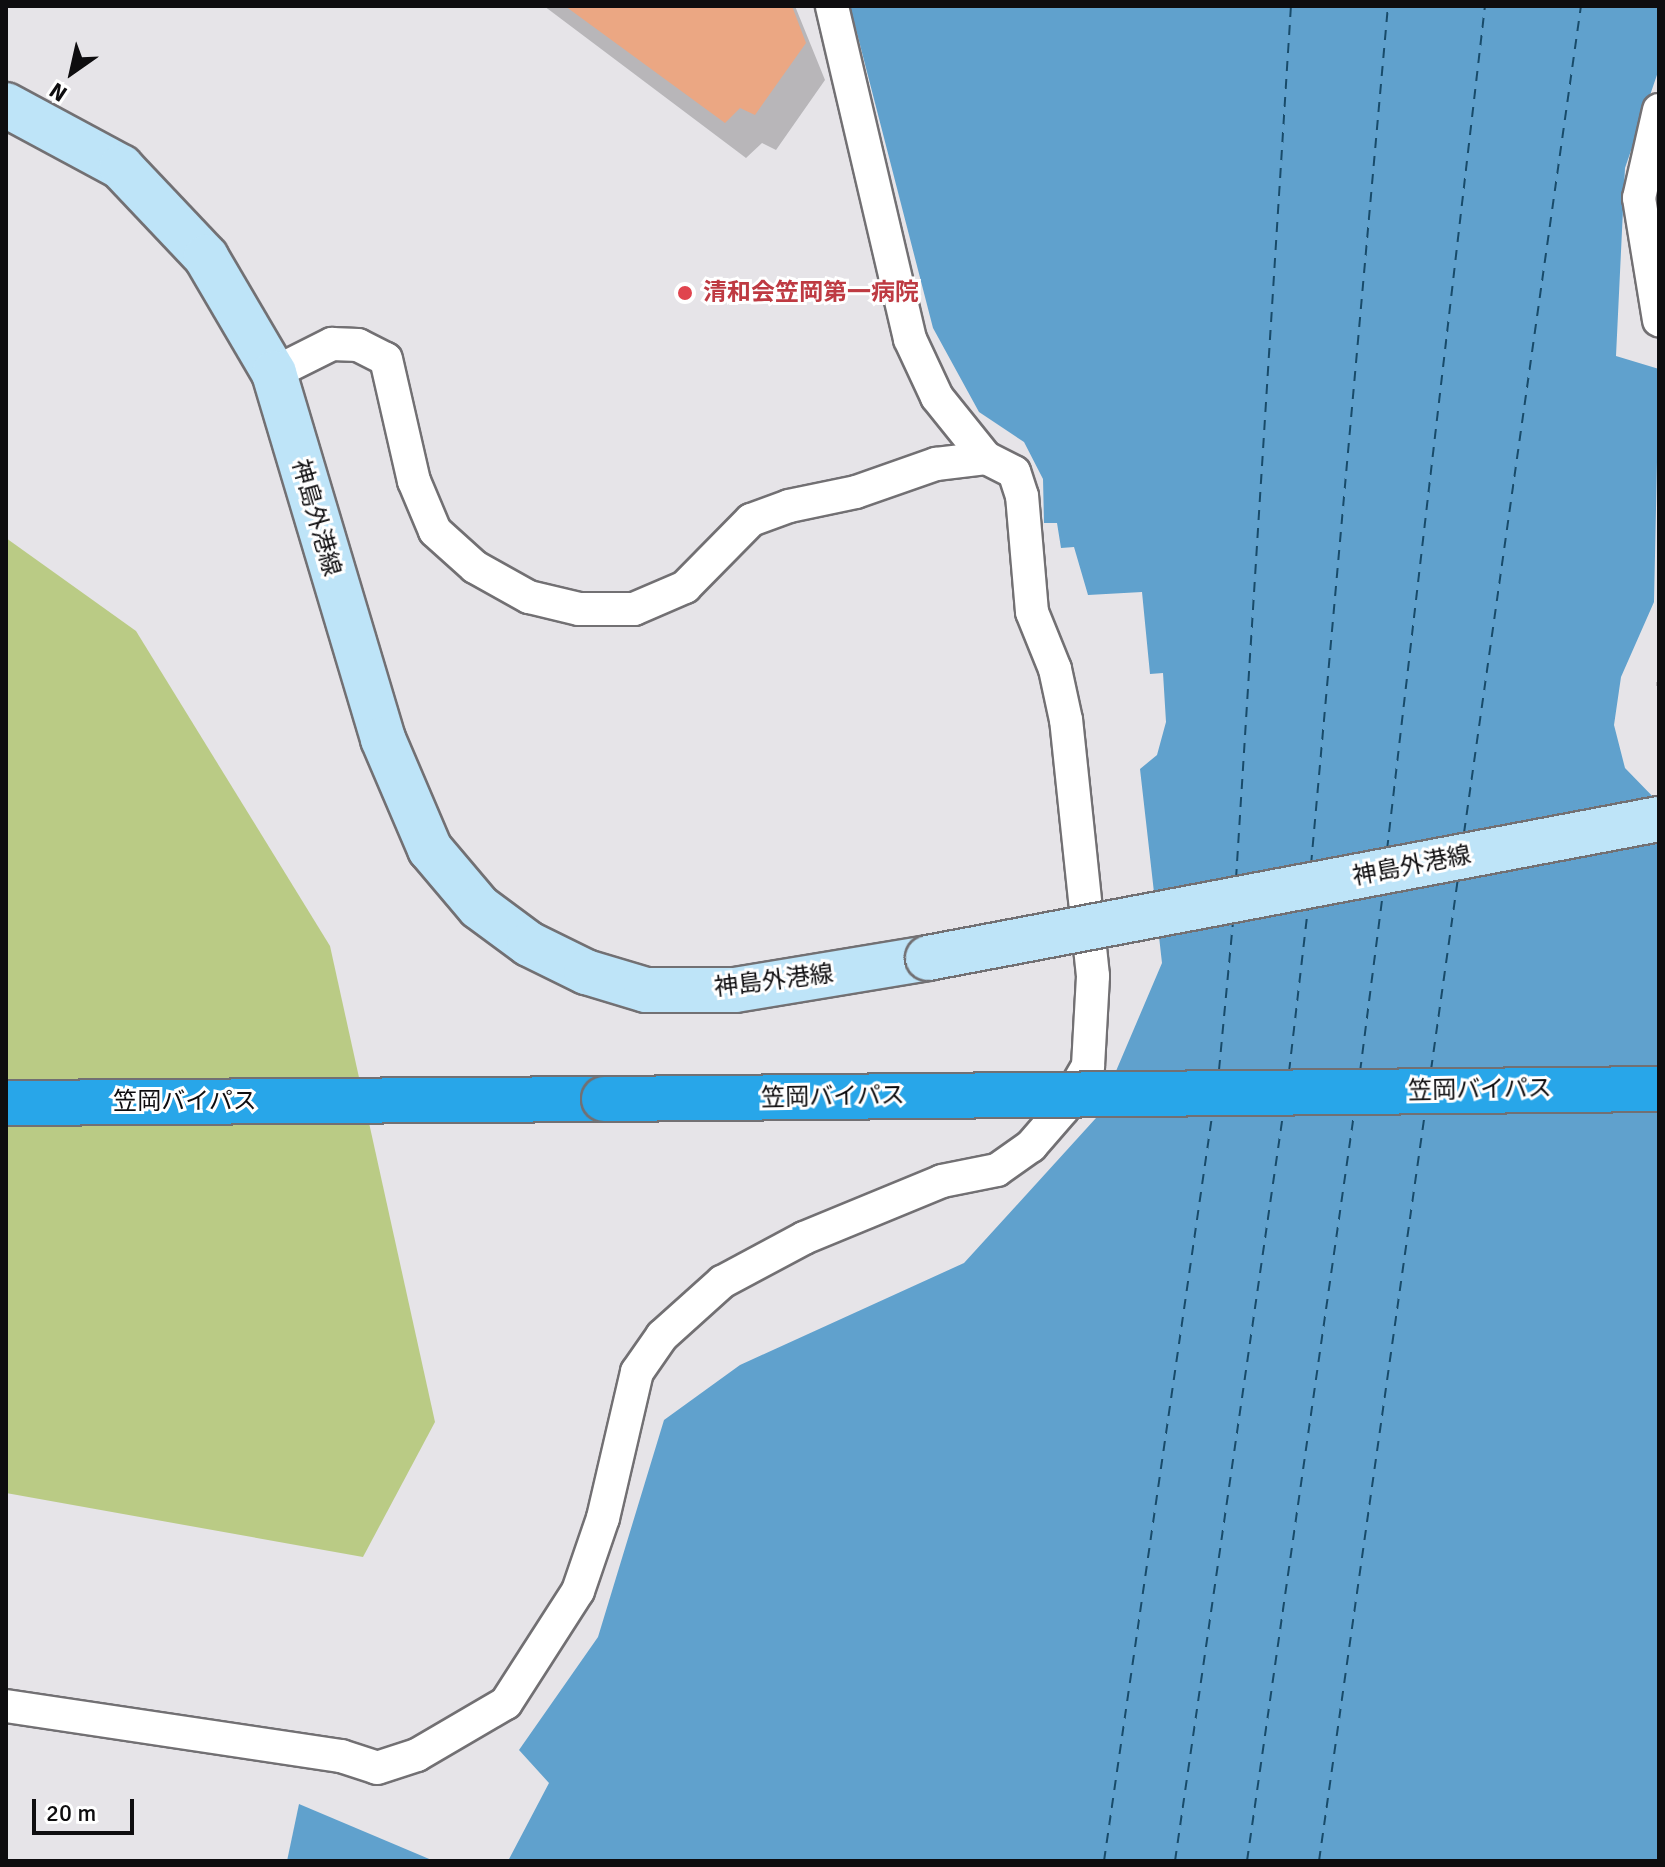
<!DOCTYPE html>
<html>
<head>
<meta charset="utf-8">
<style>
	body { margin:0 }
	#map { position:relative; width:1665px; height:1867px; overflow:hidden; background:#e6e4e8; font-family:Signika,"Noto Sans JP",sans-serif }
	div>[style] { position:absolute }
	.green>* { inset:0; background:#bacb85 }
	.water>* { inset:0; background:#60a1cd }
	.shadow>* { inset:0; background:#0003 }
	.ferry>* { height:2px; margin-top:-1px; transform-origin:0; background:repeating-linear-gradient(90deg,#184b6a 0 10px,transparent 0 18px) }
	.building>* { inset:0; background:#eba783 }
	.path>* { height:5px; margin-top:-2.5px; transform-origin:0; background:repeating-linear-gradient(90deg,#959396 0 4px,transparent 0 10px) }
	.roads { filter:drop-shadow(2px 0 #727073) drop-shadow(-2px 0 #727073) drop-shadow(0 2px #727073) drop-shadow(0 -2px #727073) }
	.street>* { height:32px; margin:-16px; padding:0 16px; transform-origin:16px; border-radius:16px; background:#fff }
	.secondary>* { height:44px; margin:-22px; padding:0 22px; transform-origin:22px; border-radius:22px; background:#bee4f8 }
	.highway>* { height:44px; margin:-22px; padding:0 22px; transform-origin:22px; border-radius:22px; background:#28a6e9 }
	.bridges { filter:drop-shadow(2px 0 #727073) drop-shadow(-2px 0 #727073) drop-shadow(0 2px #727073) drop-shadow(0 -2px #727073) }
	.secondary-bridge>* { height:44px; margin:-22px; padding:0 22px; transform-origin:22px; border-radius:22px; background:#bee4f8 }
	.highway-bridge>* { height:44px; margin:-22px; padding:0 22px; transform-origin:22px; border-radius:22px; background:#28a6e9 }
	.dots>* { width:22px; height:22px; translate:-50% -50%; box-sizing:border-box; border:4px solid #fff; border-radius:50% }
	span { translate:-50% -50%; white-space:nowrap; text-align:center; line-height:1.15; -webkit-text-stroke:6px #fff; paint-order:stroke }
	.health-label { font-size:24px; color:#be3a42; font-weight:700 }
	.left { translate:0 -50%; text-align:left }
	.street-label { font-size:24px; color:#0e0d0f }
	.frame { position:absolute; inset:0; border:8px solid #0e0d0f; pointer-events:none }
	.north { position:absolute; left:32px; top:32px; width:80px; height:80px; -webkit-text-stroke:6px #fff; paint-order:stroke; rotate:214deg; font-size:22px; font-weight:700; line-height:32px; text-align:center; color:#0e0d0f }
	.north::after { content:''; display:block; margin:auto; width:28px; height:36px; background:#0e0d0f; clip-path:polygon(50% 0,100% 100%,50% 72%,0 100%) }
	.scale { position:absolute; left:32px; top:1799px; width:102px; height:36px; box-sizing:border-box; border:4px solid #0e0d0f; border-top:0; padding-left:10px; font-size:24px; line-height:28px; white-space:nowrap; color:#0e0d0f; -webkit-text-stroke:6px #fff; paint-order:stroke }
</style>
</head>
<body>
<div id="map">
	<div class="green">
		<i style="clip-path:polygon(6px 538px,136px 631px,330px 946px,435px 1422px,363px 1557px,6px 1493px)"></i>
	</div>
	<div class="water">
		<i style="clip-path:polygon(850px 6px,1659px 6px,1659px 69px,1625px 168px,1616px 356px,1659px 369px,1654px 602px,1621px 677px,1614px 725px,1625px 768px,1659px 803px,1659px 1861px,508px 1861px,549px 1783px,519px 1750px,598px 1637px,664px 1420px,740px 1365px,964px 1263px,1096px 1118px,1162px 963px,1140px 769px,1157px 755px,1166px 722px,1163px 673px,1150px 674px,1142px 592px,1088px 595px,1074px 547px,1061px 548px,1057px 523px,1044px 523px,1043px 479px,1024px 442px,979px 412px,933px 328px)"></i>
		<i style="clip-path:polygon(299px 1804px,434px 1861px,287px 1861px)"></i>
	</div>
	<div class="shadow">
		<i style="clip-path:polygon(544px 6px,795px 6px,825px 80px,776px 150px,762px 143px,746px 158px)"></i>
	</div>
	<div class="ferry">
		<i style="left:1464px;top:833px;width:835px;rotate:-81.95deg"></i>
		<i style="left:1387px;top:850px;width:850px;rotate:-83.38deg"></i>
		<i style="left:1311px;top:865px;width:862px;rotate:-84.88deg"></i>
		<i style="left:1236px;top:879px;width:875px;rotate:-86.4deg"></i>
		<i style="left:1219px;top:1070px;width:150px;rotate:-84.6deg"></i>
		<i style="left:1431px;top:1070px;width:193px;rotate:-82deg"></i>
		<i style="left:1289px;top:1072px;width:165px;rotate:-83.4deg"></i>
		<i style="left:1360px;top:1072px;width:181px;rotate:-82.7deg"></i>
		<i style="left:1104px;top:1861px;width:753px;rotate:-81.75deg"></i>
		<i style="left:1175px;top:1861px;width:755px;rotate:-81.77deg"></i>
		<i style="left:1247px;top:1861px;width:755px;rotate:-81.85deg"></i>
		<i style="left:1319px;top:1861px;width:756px;rotate:-81.94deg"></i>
	</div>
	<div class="building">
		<i style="clip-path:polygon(565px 6px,792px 6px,806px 43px,755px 115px,740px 108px,725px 123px)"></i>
	</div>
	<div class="path">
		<i style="left:1659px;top:681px;width:6px;rotate:90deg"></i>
	</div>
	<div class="roads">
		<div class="street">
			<i style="left:1659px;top:110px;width:90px;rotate:102.8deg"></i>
			<i style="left:1639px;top:198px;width:124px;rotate:80.7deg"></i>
			<i style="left:274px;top:373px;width:65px;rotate:-26.6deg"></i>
			<i style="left:332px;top:344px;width:26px;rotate:2deg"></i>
			<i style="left:358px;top:345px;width:31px;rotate:27deg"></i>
			<i style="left:386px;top:359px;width:125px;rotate:77.1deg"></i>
			<i style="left:414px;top:481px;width:54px;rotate:67.2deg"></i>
			<i style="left:435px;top:531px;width:54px;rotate:42deg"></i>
			<i style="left:475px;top:567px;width:62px;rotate:29.1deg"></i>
			<i style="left:529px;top:597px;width:51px;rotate:13.5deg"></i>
			<i style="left:579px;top:609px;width:55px"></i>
			<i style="left:634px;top:609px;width:56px;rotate:-23.3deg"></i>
			<i style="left:685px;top:587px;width:94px;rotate:-45.4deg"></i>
			<i style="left:751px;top:520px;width:40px;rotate:-20.2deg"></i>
			<i style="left:789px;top:506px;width:68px;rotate:-11.8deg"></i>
			<i style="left:856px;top:492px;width:85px;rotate:-19.3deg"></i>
			<i style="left:936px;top:464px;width:50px;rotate:-6.8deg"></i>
			<i style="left:6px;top:1706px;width:339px;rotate:8.5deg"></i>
			<i style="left:341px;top:1756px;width:38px;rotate:18deg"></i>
			<i style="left:377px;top:1768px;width:42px;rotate:-18deg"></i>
			<i style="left:417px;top:1755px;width:103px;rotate:-30.3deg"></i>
			<i style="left:506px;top:1703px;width:133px;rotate:-57.3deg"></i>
			<i style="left:578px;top:1591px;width:77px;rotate:-71.1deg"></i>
			<i style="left:603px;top:1518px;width:150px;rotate:-76.9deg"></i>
			<i style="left:637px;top:1372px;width:44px;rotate:-55.2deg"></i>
			<i style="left:662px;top:1336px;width:81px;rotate:-42deg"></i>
			<i style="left:722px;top:1282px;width:93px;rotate:-28.2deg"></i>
			<i style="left:804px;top:1238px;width:149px;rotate:-22.4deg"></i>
			<i style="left:942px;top:1181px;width:56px;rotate:-11.3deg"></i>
			<i style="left:997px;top:1170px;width:42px;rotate:-35.2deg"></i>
			<i style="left:1031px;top:1146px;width:49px;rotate:-49.1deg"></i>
			<i style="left:1063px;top:1109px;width:50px;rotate:-59.8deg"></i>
			<i style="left:1088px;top:1066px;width:90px;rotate:-86.8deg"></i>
			<i style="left:1093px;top:976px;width:257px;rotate:-96deg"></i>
			<i style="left:1066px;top:720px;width:52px;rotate:-102.2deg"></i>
			<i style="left:1055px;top:669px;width:61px;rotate:-112deg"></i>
			<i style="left:1032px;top:612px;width:116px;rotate:-94.9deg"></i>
			<i style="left:1022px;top:496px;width:25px;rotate:-108deg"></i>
			<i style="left:1014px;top:472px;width:31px;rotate:-153deg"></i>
			<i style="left:986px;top:458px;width:78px;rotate:-128.8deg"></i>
			<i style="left:937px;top:397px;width:64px;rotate:-115deg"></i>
			<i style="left:910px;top:339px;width:342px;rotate:-103.2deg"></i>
		</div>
		<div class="secondary">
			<i style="left:6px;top:105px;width:131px;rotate:28.3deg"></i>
			<i style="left:121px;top:167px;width:124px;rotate:46.6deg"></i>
			<i style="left:206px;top:257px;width:134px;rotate:59.6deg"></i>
			<i style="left:274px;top:373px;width:382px;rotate:73.4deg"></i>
			<i style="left:383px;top:739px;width:120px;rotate:66.9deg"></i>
			<i style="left:430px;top:849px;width:76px;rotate:49.8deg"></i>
			<i style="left:479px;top:907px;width:62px;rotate:36.5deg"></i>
			<i style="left:529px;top:944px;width:64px;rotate:26.2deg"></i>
			<i style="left:586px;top:972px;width:63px;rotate:16.7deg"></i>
			<i style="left:646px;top:990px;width:89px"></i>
			<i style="left:735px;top:990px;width:196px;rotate:-9.4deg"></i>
		</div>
		<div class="highway">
			<i style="left:6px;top:1103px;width:598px;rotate:-0.38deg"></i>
		</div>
	</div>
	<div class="bridges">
		<div class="secondary-bridge">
			<i style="left:928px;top:958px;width:744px;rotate:-10.77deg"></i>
		</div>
		<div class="highway-bridge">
			<i style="left:604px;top:1099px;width:1055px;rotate:-0.54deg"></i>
		</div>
	</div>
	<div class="dots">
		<i style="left:685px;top:293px;background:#e0444e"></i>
	</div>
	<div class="health-label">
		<span class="left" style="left:703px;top:293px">清和会笠岡第一病院</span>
	</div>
	<div class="street-label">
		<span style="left:316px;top:518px;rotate:74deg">神島外港線</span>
		<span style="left:1412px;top:866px;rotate:-11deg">神島外港線</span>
		<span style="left:774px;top:981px;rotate:-7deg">神島外港線</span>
		<span style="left:1480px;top:1090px;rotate:-1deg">笠岡バイパス</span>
		<span style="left:833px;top:1097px;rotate:-1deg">笠岡バイパス</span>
		<span style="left:185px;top:1102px">笠岡バイパス</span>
	</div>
	<div class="frame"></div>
	<div class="north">N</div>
	<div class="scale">20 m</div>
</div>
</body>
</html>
